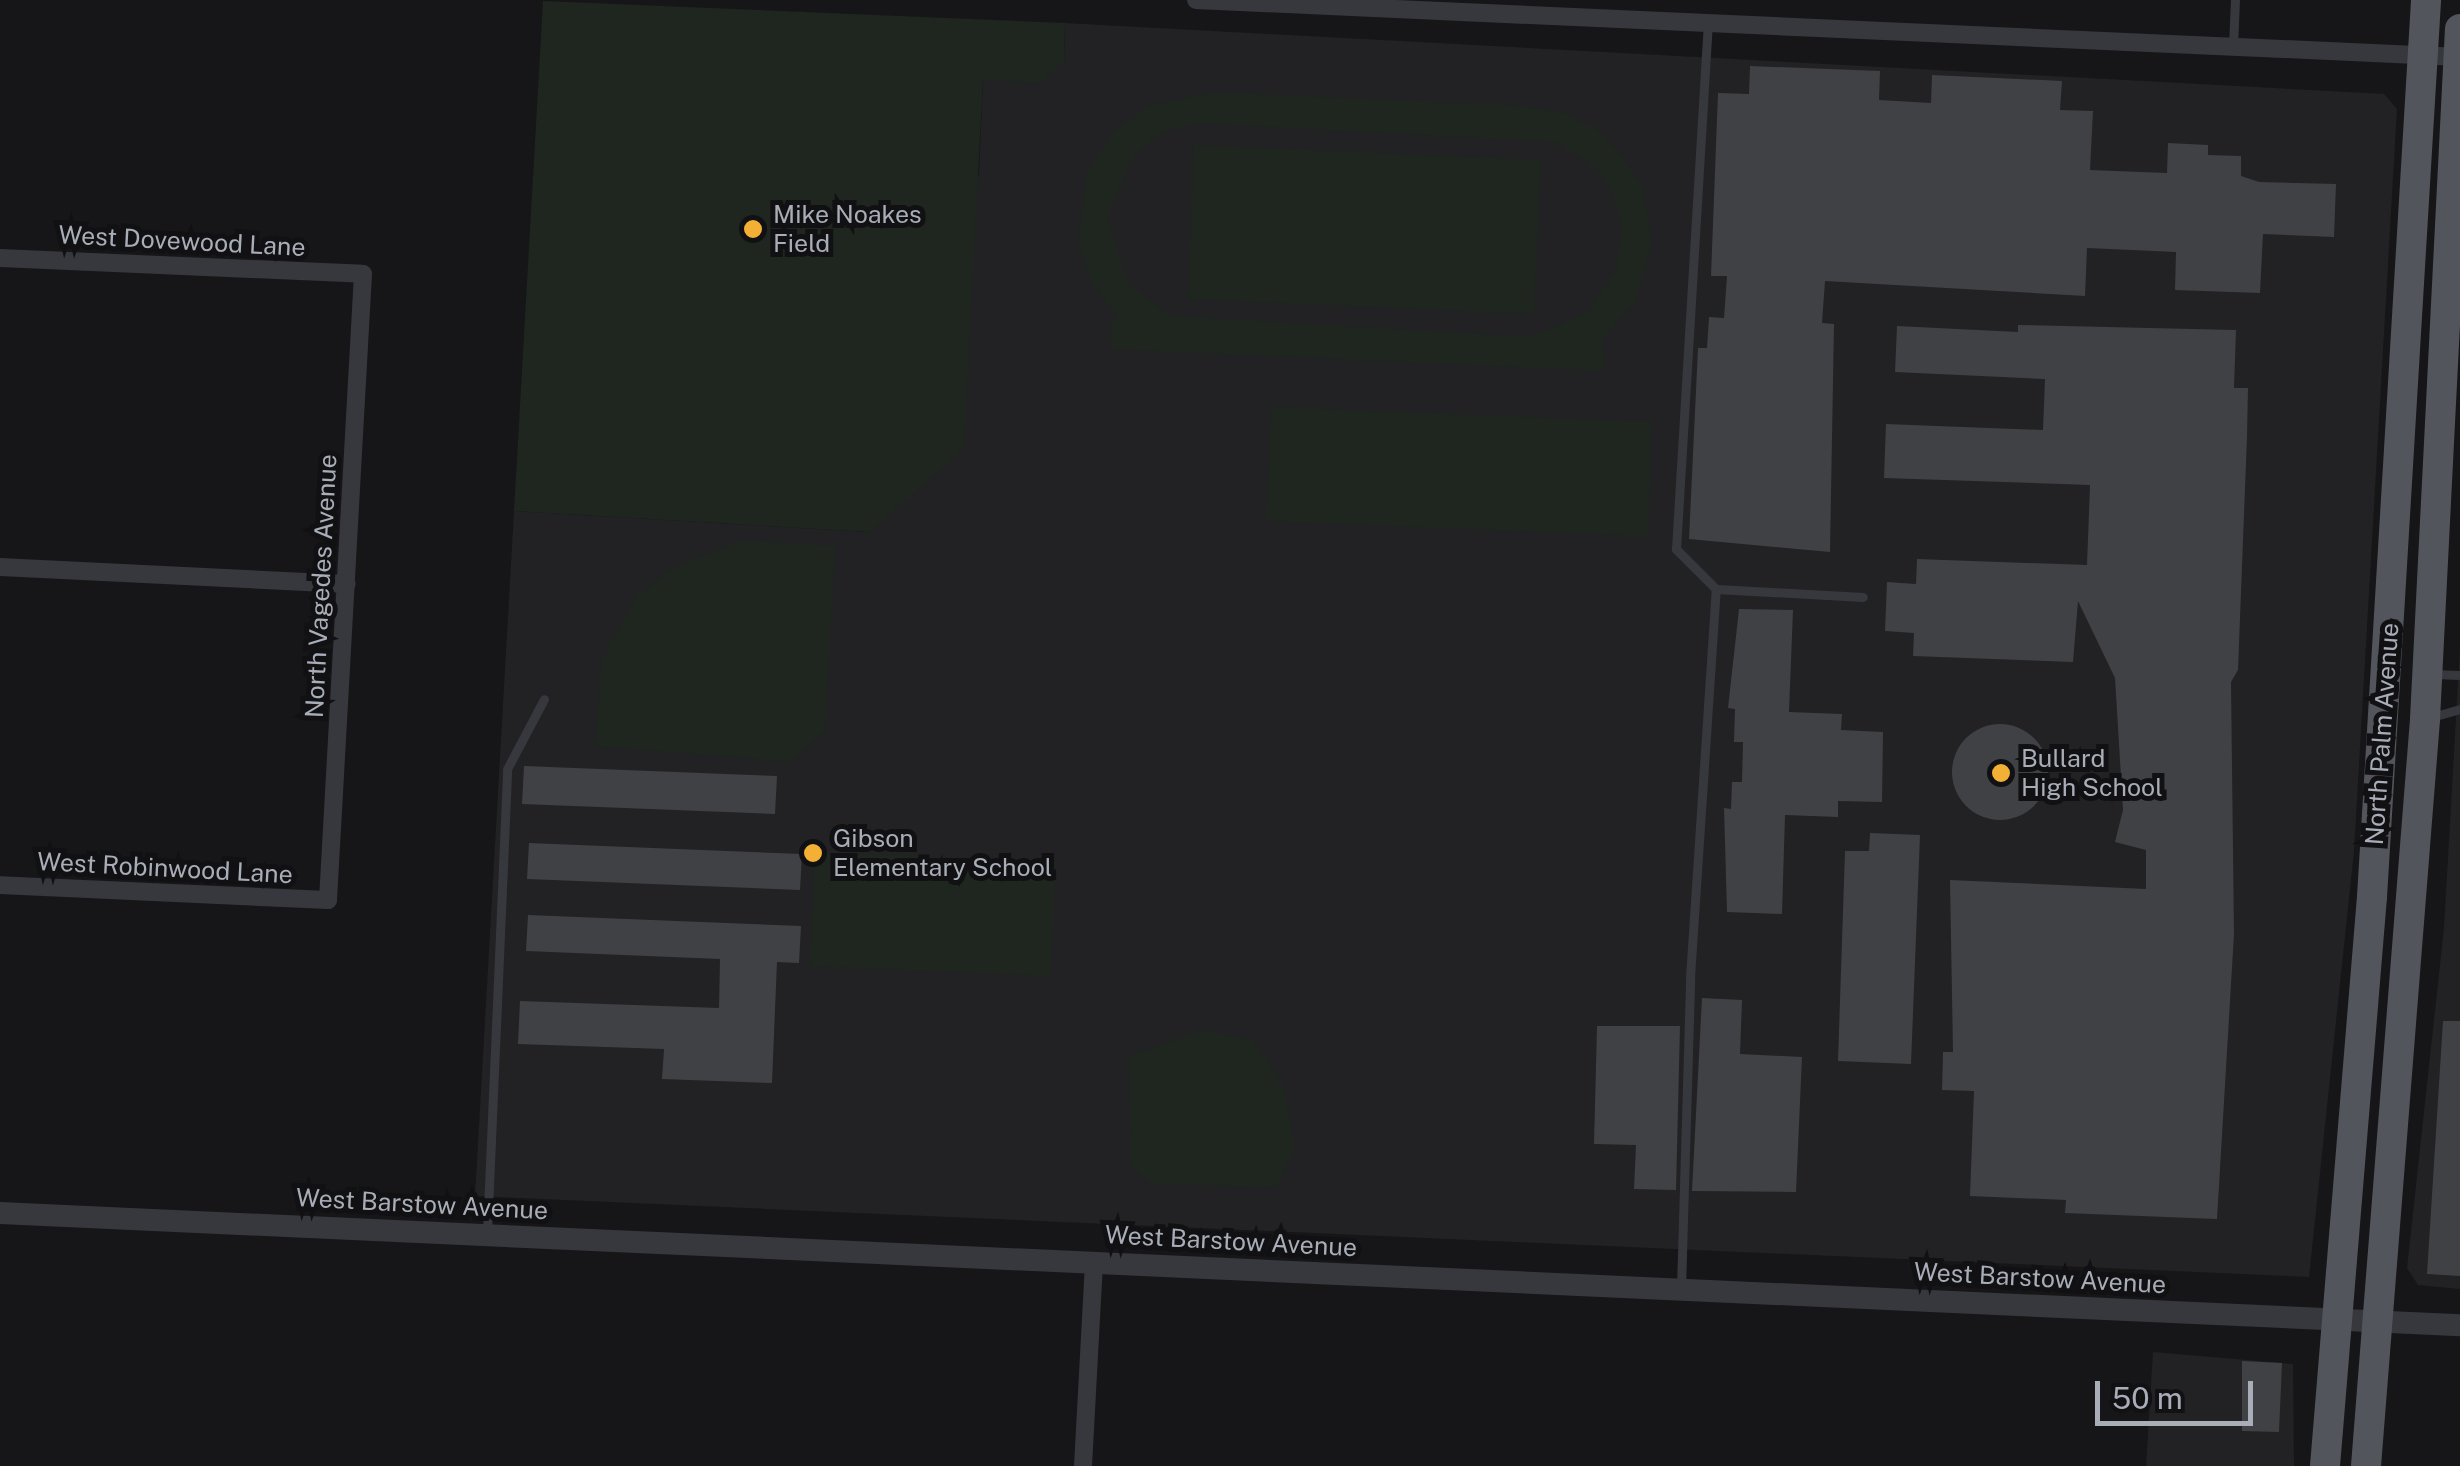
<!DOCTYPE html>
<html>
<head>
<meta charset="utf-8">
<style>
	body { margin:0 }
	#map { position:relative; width:2460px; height:1466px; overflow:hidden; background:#161618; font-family:"Public Sans",sans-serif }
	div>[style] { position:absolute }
	.built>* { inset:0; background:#222225 }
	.green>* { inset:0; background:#1e261f }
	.building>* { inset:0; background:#404145 }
	.round { border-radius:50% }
	.service>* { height:9px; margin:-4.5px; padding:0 4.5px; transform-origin:4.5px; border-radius:4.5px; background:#37383d }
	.minor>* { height:18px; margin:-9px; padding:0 9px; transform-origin:9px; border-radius:9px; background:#37383d }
	.tertiary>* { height:22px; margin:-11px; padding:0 11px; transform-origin:11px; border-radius:11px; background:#37383d }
	.primary>* { height:30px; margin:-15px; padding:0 15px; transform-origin:15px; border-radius:15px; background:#53555c }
	.dots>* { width:28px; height:28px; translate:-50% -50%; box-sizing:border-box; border:5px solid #111113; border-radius:50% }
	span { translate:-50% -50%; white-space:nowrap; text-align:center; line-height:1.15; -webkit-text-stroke:10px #111113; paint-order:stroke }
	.poi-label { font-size:25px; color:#a8adb8 }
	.left { translate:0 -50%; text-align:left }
	.street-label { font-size:25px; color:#a8adb8 }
	.scale { position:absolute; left:2095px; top:1381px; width:158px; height:45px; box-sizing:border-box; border:5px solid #a8adb8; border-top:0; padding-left:12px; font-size:30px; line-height:35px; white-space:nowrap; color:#a8adb8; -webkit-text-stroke:8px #111113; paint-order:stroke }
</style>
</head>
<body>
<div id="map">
	<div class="built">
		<i style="clip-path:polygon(1065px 23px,2384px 94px,2397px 109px,2354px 851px,2309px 1277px,475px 1196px,514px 511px,868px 532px,979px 174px,983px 80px,1064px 62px)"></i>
		<i style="clip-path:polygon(2460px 649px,2460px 1289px,2418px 1285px,2407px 1268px,2444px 928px)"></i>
		<i style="clip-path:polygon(2153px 1352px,2293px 1364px,2294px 1466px,2146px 1466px)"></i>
	</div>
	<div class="green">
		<i style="clip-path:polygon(543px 1px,1065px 23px,1064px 62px,1041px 83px,983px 80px,964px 449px,869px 532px,514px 511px)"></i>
		<i style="clip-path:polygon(evenodd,1215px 92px,1527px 106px,1568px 114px,1603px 134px,1641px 183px,1652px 243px,1635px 301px,1602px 340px,1606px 371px,1110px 349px,1112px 319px,1119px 319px,1092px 283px,1078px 239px,1087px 172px,1112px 134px,1148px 106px,1215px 92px,1196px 123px,1557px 142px,1596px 168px,1613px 195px,1622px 226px,1616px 272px,1589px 311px,1532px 337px,1170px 316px,1128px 284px,1107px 218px,1134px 154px,1162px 133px,1196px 123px)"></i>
		<i style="clip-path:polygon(1194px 145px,1541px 160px,1534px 314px,1188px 299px)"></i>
		<i style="clip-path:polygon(1271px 407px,1652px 422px,1648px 536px,1266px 521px)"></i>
		<i style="clip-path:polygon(741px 540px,835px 546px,825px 731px,790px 762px,595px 746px,601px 661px,637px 595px,676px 567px)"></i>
		<i style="clip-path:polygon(815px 852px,1056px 862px,1051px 976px,810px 966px)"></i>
		<i style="clip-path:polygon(1201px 1030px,1253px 1040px,1283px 1084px,1295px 1145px,1277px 1187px,1152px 1184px,1131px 1167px,1129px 1056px)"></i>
	</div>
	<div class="building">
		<i style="clip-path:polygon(1750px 66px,1880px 71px,1879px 100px,1931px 103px,1932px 75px,2062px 81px,2060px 110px,2093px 111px,2090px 170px,2167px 173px,2168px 143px,2208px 145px,2208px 155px,2241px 156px,2241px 176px,2259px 182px,2336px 184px,2334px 237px,2263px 234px,2260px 293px,2175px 290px,2176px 252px,2087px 248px,2085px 296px,1825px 281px,1822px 323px,1834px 324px,1830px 552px,1689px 539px,1698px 348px,1707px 348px,1709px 317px,1724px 318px,1727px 276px,1711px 276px,1718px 93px,1749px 94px)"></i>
		<i style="clip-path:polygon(2018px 325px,2236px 330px,2234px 388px,2248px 388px,2247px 437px,2238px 670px,2231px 682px,2234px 934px,2217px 1219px,2065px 1213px,2066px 1200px,1970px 1196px,1974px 1091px,1942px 1090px,1943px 1052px,1953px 1052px,1950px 880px,2146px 889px,2146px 850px,2115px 842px,2123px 810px,2115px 678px,2078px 601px,2073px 662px,1913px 656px,1914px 633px,1885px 631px,1887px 582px,1916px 584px,1917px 559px,2087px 565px,2090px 485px,1884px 478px,1886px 424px,2043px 430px,2045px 379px,1895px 372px,1897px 326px,2018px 332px)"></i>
		<i style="clip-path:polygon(1739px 609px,1793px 610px,1789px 712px,1842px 714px,1841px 730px,1883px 732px,1882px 802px,1838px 801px,1838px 817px,1785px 815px,1782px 914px,1727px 912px,1724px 808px,1731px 809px,1732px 782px,1742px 782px,1743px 742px,1734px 742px,1735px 709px,1728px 708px)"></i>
		<i class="round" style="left:1952px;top:724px;width:96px;height:96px"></i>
		<i style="clip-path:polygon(524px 766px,777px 776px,775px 814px,522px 804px)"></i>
		<i style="clip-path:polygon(1870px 833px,1920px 835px,1911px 1064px,1838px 1061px,1845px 851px,1869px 851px)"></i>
		<i style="clip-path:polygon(529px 843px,802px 854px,800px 890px,527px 879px)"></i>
		<i style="clip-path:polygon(528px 915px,801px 926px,799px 963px,777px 962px,772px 1083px,662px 1079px,664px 1049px,518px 1044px,520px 1001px,719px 1008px,720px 959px,526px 951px)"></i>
		<i style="clip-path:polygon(1702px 998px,1742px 1000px,1740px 1054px,1802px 1057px,1796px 1192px,1692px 1191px)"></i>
		<i style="clip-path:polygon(2443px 1021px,2460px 1021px,2460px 1276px,2427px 1274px)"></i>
		<i style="clip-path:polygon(1597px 1026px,1680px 1026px,1676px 1190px,1634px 1189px,1636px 1145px,1594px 1144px)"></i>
		<i style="clip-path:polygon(2242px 1361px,2282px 1363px,2279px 1432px,2242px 1431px)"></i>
	</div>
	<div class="service">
		<i style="left:2233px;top:47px;width:47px;rotate:-87.6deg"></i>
		<i style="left:1716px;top:589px;width:147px;rotate:3.1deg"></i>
		<i style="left:2433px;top:674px;width:27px;rotate:2deg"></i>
		<i style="left:2432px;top:717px;width:29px;rotate:-16deg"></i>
		<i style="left:487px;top:1232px;width:463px;rotate:-87.5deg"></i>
		<i style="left:507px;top:769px;width:79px;rotate:-62.1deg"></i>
		<i style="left:1681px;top:1288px;width:311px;rotate:-88.3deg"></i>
		<i style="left:1690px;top:977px;width:389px;rotate:-86.2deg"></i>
		<i style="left:1716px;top:589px;width:57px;rotate:-135deg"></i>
		<i style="left:1676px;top:549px;width:528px;rotate:-86.53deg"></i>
	</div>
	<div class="minor">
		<i style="left:1196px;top:0;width:1265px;rotate:2.58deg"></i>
		<i style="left:0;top:258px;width:363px;rotate:2.5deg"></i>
		<i style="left:363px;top:274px;width:627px;rotate:93.2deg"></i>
		<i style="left:328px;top:900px;width:328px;rotate:-177.4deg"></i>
		<i style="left:0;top:567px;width:347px;rotate:2.8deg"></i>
		<i style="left:1083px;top:1466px;width:204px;rotate:-86.9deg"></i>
	</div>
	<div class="tertiary">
		<i style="left:0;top:1213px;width:2463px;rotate:2.61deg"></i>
	</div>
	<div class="primary">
		<i style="left:2325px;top:1466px;width:571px;rotate:-85.28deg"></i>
		<i style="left:2372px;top:897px;width:899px;rotate:-86.55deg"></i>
		<i style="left:2366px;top:1466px;width:749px;rotate:-85.48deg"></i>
		<i style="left:2425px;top:719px;width:691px;rotate:-87.1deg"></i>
	</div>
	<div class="dots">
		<i style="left:753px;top:229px;background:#f2b134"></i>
		<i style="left:2001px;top:773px;background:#f2b134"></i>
		<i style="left:813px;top:853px;background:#f2b134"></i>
	</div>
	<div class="poi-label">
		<span class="left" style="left:773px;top:229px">Mike Noakes<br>Field</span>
		<span class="left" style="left:2021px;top:773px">Bullard<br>High School</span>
		<span class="left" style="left:833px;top:853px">Gibson<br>Elementary School</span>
	</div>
	<div class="street-label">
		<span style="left:182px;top:241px;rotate:3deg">West Dovewood Lane</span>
		<span style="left:321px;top:586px;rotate:-87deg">North Vagedes Avenue</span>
		<span style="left:2382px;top:734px;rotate:-86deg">North Palm Avenue</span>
		<span style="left:165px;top:868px;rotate:3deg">West Robinwood Lane</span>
		<span style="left:422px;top:1204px;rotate:3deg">West Barstow Avenue</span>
		<span style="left:1231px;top:1241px;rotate:3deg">West Barstow Avenue</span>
		<span style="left:2040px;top:1278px;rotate:3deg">West Barstow Avenue</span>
	</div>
	<div class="scale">50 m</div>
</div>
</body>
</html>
